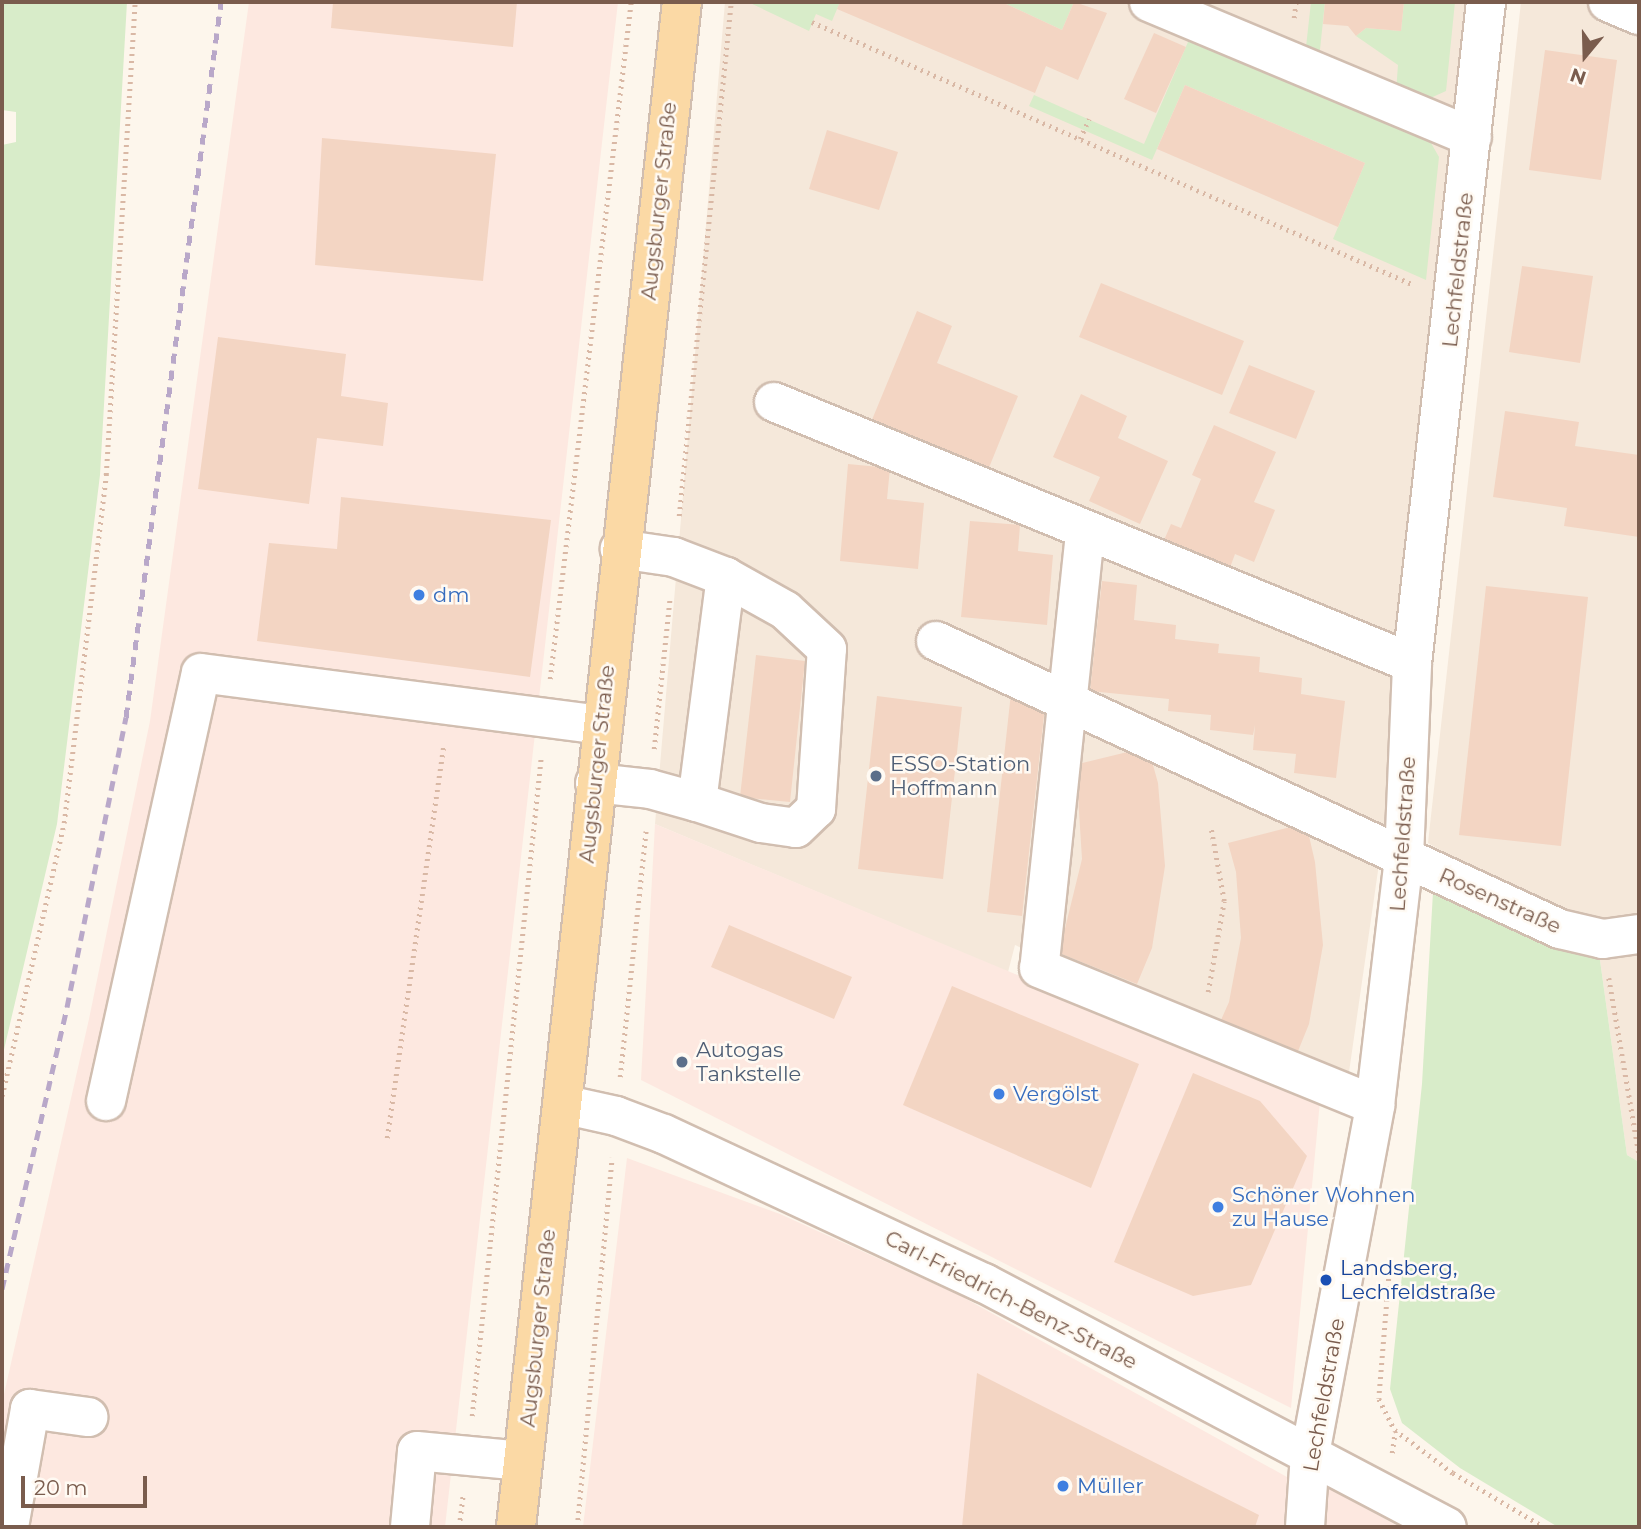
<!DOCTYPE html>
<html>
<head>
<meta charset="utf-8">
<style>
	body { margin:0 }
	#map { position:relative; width:1641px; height:1529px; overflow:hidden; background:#fdf6ec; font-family:Montserrat,sans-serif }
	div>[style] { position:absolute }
	.residential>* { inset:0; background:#f5e8da }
	.commercial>* { inset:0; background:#fde8e0 }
	.green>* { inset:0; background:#d8ecc9 }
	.building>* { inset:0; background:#f3d5c3 }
	.path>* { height:4.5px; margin-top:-2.25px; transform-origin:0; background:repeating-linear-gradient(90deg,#d9b8a5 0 2px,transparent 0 7px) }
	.roads { filter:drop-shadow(2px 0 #d1beb0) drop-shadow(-2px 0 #d1beb0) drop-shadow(0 2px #d1beb0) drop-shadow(0 -2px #d1beb0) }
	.minor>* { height:38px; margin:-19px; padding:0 19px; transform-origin:19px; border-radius:19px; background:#fff }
	.major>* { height:38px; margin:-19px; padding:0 19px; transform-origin:19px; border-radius:19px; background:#fbd9a5 }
	.rail>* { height:5px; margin-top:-2.5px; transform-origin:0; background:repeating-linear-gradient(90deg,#b9a8c9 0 10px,transparent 0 17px) }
	.dots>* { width:19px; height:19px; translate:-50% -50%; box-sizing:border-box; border:4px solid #fffaf3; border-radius:50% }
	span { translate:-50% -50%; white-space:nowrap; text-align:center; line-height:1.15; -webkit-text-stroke:5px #fffaf3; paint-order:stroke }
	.street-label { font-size:21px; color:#7a5c4d }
	.shop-label { font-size:21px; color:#366cbe }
	.left { translate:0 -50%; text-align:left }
	.service-label { font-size:21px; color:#4e5e75 }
	.transit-label { font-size:21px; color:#164399 }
	.frame { position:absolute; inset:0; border:4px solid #7a5c4d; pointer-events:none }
	.north { position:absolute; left:1550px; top:21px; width:70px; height:70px; -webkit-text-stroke:5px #fffaf3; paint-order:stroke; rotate:199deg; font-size:19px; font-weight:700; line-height:28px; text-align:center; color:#7a5c4d }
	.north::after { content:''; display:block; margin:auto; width:24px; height:32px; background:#7a5c4d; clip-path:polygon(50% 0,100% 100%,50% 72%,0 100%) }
	.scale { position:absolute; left:21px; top:1476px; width:126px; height:32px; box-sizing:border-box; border:4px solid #7a5c4d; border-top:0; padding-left:9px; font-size:21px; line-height:24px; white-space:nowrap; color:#7a5c4d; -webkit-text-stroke:5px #fffaf3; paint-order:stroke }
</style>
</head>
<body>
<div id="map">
	<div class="residential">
		<i style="clip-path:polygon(725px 2px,1478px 2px,1383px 836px,1347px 1086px,1200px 1029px,1015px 945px,1008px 972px,655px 824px)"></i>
		<i style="clip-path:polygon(1521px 2px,1639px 2px,1639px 1162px,1627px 1155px,1599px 953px,1561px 922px,1428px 843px)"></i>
	</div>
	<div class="commercial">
		<i style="clip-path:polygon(249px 2px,618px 2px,445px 1527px,2px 1527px,2px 1403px,89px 1019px,150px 721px)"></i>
		<i style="clip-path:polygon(655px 824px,1320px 1101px,1291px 1408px,641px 1080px)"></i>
		<i style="clip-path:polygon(627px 1158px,780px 1214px,959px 1295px,1287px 1477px,1285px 1527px,583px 1527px)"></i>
		<i style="clip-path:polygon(1328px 1488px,1400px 1527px,1325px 1527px)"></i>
	</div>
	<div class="green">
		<i style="clip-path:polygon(2px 2px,127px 2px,100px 475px,57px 824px,2px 1058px,2px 145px,16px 142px,16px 112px,2px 110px)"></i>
		<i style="clip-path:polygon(748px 2px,840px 2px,832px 21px,816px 14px,809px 31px)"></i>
		<i style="clip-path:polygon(1002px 2px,1074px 2px,1062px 30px)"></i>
		<i style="clip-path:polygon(1311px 2px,1325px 2px,1319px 59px,1306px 47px)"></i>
		<i style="clip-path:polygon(1404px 2px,1455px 2px,1446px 91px,1426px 100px,1396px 92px,1398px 65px,1356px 36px,1366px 28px,1401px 31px)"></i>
		<i style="clip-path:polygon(1191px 35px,1431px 143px,1439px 157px,1426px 280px,1333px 239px,1365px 163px,1185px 85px,1152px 160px,1029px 106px,1034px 95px,1144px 144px)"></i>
		<i style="clip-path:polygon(1433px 892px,1557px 943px,1599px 953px,1627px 1155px,1639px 1162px,1639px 1527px,1558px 1527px,1460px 1468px,1402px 1423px,1390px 1389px,1422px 1084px)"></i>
	</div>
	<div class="building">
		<i style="clip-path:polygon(333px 2px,517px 2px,513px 47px,331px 28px)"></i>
		<i style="clip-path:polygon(840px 2px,1002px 2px,1062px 30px,1074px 2px,1107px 13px,1078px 80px,1046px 66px,1035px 93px,837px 9px)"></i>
		<i style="clip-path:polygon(1325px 2px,1404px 2px,1401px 31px,1366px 28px,1356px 36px,1348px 26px,1323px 24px)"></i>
		<i style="clip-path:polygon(1154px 33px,1186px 47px,1156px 113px,1124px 99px)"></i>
		<i style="clip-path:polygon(1545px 50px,1617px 60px,1601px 180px,1529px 170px)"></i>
		<i style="clip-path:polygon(1185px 85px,1365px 163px,1338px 227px,1157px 149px)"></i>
		<i style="clip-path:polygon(827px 130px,898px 152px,879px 210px,809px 189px)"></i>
		<i style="clip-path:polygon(322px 138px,496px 154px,483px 281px,315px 265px)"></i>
		<i style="clip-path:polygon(1522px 266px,1593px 276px,1580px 363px,1509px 352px)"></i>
		<i style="clip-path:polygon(1101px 283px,1244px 341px,1222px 395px,1079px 337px)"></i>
		<i style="clip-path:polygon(917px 311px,952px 326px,937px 363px,1018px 396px,986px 475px,869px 427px)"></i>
		<i style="clip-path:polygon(218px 337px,346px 354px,341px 396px,388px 403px,383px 446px,317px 438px,309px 504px,198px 489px)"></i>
		<i style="clip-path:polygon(1249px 365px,1315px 391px,1296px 439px,1229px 413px)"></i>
		<i style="clip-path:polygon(1081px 394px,1127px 416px,1118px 438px,1168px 461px,1140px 524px,1089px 501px,1100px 477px,1053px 457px)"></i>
		<i style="clip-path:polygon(1505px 411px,1579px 422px,1575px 446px,1639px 455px,1639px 537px,1564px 526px,1567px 508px,1493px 497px)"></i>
		<i style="clip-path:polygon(1214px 425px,1276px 452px,1254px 502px,1275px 510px,1254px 562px,1235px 554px,1228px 573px,1162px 545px,1171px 524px,1181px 528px,1201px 479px,1192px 475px)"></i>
		<i style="clip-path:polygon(848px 464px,890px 468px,887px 499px,924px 503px,918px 569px,840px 561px)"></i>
		<i style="clip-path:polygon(341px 497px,551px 520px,530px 677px,257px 641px,269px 543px,337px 549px)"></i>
		<i style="clip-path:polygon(970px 521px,1020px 525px,1018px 551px,1053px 555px,1047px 625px,961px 617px)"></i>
		<i style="clip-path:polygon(1102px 581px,1137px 585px,1134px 620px,1176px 625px,1175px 639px,1219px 644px,1218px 653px,1260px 657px,1259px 672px,1302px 678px,1301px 694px,1345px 701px,1336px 778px,1294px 773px,1296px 754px,1253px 750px,1255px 725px,1253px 735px,1210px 730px,1211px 715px,1168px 711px,1169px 699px,1090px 691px)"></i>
		<i style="clip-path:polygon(1486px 586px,1588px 597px,1561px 846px,1459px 835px)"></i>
		<i style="clip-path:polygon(756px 655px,805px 661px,790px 802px,740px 797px)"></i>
		<i style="clip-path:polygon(1011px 693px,1046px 697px,1022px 916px,987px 912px)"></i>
		<i style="clip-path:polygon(877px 696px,962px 707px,943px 879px,858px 869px)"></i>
		<i style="clip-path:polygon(1148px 747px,1158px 783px,1165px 866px,1152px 948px,1137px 984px,1059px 953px,1082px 859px,1078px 796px,1070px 766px)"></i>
		<i style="clip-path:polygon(1306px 823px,1315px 862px,1323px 945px,1309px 1024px,1294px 1061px,1217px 1029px,1229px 1002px,1241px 938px,1236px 872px,1228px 843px)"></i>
		<i style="clip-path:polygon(729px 925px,852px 977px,834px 1019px,711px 967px)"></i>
		<i style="clip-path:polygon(952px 986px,1139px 1064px,1091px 1188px,903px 1105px)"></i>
		<i style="clip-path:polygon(1193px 1073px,1260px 1101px,1307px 1156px,1251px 1285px,1193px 1296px,1114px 1262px)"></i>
		<i style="clip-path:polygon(977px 1373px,1259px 1515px,1255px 1527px,962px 1527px)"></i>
	</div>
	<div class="path">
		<i style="left:1294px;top:18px;width:16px;rotate:-83deg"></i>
		<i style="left:812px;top:22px;width:655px;rotate:23.59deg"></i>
		<i style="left:1080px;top:139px;width:22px;rotate:-66deg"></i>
		<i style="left:679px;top:516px;width:517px;rotate:-84.22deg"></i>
		<i style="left:550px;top:679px;width:682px;rotate:-83.18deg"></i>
		<i style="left:654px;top:749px;width:152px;rotate:-84deg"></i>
		<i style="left:1609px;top:978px;width:178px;rotate:80.3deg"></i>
		<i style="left:1208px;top:992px;width:92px;rotate:-80deg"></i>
		<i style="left:1224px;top:901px;width:73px;rotate:-100.2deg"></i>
		<i style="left:620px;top:1077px;width:247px;rotate:-84deg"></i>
		<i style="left:2px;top:1096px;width:280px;rotate:-77.2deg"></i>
		<i style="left:64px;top:823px;width:351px;rotate:-83.1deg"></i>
		<i style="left:106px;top:475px;width:474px;rotate:-86.5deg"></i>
		<i style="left:387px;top:1138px;width:398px;rotate:-81.8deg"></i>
		<i style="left:1390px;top:1265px;width:134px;rotate:94.7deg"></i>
		<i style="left:1379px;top:1399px;width:35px;rotate:63deg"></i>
		<i style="left:1395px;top:1430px;width:72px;rotate:36.6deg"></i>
		<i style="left:1453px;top:1473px;width:106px;rotate:30.7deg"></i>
		<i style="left:472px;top:1416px;width:663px;rotate:-84.02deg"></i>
		<i style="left:1392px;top:1453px;width:22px;rotate:-82deg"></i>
		<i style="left:459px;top:1527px;width:32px;rotate:-83deg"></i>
		<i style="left:577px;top:1527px;width:371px;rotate:-84.6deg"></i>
	</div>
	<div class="roads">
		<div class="minor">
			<i style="left:1149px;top:2px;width:350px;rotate:22.7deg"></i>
			<i style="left:1608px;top:2px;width:34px;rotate:23deg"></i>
			<i style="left:774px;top:402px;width:689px;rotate:22.25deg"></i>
			<i style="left:1084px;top:543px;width:427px;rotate:96deg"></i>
			<i style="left:1039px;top:968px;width:363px;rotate:22.2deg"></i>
			<i style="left:936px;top:641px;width:687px;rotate:24.78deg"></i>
			<i style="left:1560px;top:929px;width:44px;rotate:13.1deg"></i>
			<i style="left:1603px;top:939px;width:36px;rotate:-8deg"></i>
			<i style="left:595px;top:783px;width:55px;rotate:6.2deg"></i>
			<i style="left:650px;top:789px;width:49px;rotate:15.5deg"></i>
			<i style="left:697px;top:802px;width:227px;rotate:-82.7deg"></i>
			<i style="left:726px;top:577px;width:56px;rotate:-159deg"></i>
			<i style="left:674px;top:557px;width:55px;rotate:-171.6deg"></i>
			<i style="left:697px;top:802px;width:67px;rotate:18.2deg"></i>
			<i style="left:761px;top:823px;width:35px;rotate:8deg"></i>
			<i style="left:796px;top:828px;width:28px;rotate:-44deg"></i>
			<i style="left:816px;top:809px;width:160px;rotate:-86.1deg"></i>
			<i style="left:827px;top:649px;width:57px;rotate:-137.1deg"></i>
			<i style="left:785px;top:610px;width:68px;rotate:-150.8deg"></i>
			<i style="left:106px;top:1101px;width:438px;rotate:-77.5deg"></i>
			<i style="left:201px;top:673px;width:404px;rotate:7.4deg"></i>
			<i style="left:562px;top:1104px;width:55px;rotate:12.5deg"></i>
			<i style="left:616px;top:1116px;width:51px;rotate:20.6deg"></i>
			<i style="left:664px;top:1134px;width:353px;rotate:25deg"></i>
			<i style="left:984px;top:1283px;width:523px;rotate:27.79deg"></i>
			<i style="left:9px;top:1527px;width:120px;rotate:-79.9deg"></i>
			<i style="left:30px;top:1409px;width:59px;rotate:7.9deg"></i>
			<i style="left:410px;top:1527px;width:76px;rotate:-84.7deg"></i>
			<i style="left:417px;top:1451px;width:106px;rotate:5.4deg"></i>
			<i style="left:1305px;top:1527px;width:73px;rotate:-86.1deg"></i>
			<i style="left:1310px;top:1454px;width:355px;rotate:-79.4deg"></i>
			<i style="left:1375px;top:1105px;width:250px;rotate:-83.3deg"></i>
			<i style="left:1404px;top:857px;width:194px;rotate:-87.6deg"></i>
			<i style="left:1412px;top:663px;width:665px;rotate:-83.61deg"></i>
		</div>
		<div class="major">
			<i style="left:516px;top:1527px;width:1534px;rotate:-83.79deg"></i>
		</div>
	</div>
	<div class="rail">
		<i style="left:2px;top:1289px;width:289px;rotate:-77deg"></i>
		<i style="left:67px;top:1007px;width:296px;rotate:-78.5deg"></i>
		<i style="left:126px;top:717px;width:721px;rotate:-82.43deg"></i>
	</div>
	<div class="dots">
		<i style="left:419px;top:595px;background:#3f7fe0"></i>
		<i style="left:876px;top:776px;background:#5c6f8a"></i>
		<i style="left:682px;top:1062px;background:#5c6f8a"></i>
		<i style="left:999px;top:1094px;background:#3f7fe0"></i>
		<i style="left:1218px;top:1207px;background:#3f7fe0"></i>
		<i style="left:1326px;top:1280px;background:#1a4fb4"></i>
		<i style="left:1063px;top:1486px;background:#3f7fe0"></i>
	</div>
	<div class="street-label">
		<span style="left:659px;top:201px;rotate:-84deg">Augsburger Straße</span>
		<span style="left:1458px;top:270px;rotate:-84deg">Lechfeldstraße</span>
		<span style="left:597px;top:764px;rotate:-84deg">Augsburger Straße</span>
		<span style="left:1403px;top:834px;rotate:-86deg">Lechfeldstraße</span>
		<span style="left:1500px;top:901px;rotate:24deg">Rosenstraße</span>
		<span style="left:1011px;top:1300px;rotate:27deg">Carl-Friedrich-Benz-Straße</span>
		<span style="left:538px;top:1328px;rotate:-84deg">Augsburger Straße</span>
		<span style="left:1324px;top:1395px;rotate:-80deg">Lechfeldstraße</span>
	</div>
	<div class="shop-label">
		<span class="left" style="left:433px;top:595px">dm</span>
		<span class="left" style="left:1013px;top:1094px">Vergölst</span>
		<span class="left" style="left:1232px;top:1207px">Schöner Wohnen<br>zu Hause</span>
		<span class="left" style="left:1077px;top:1486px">Müller</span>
	</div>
	<div class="service-label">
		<span class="left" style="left:890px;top:776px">ESSO-Station<br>Hoffmann</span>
		<span class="left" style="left:696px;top:1062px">Autogas<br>Tankstelle</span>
	</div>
	<div class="transit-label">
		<span class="left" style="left:1340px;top:1280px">Landsberg,<br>Lechfeldstraße</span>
	</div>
	<div class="frame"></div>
	<div class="north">N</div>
	<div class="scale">20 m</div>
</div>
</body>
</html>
